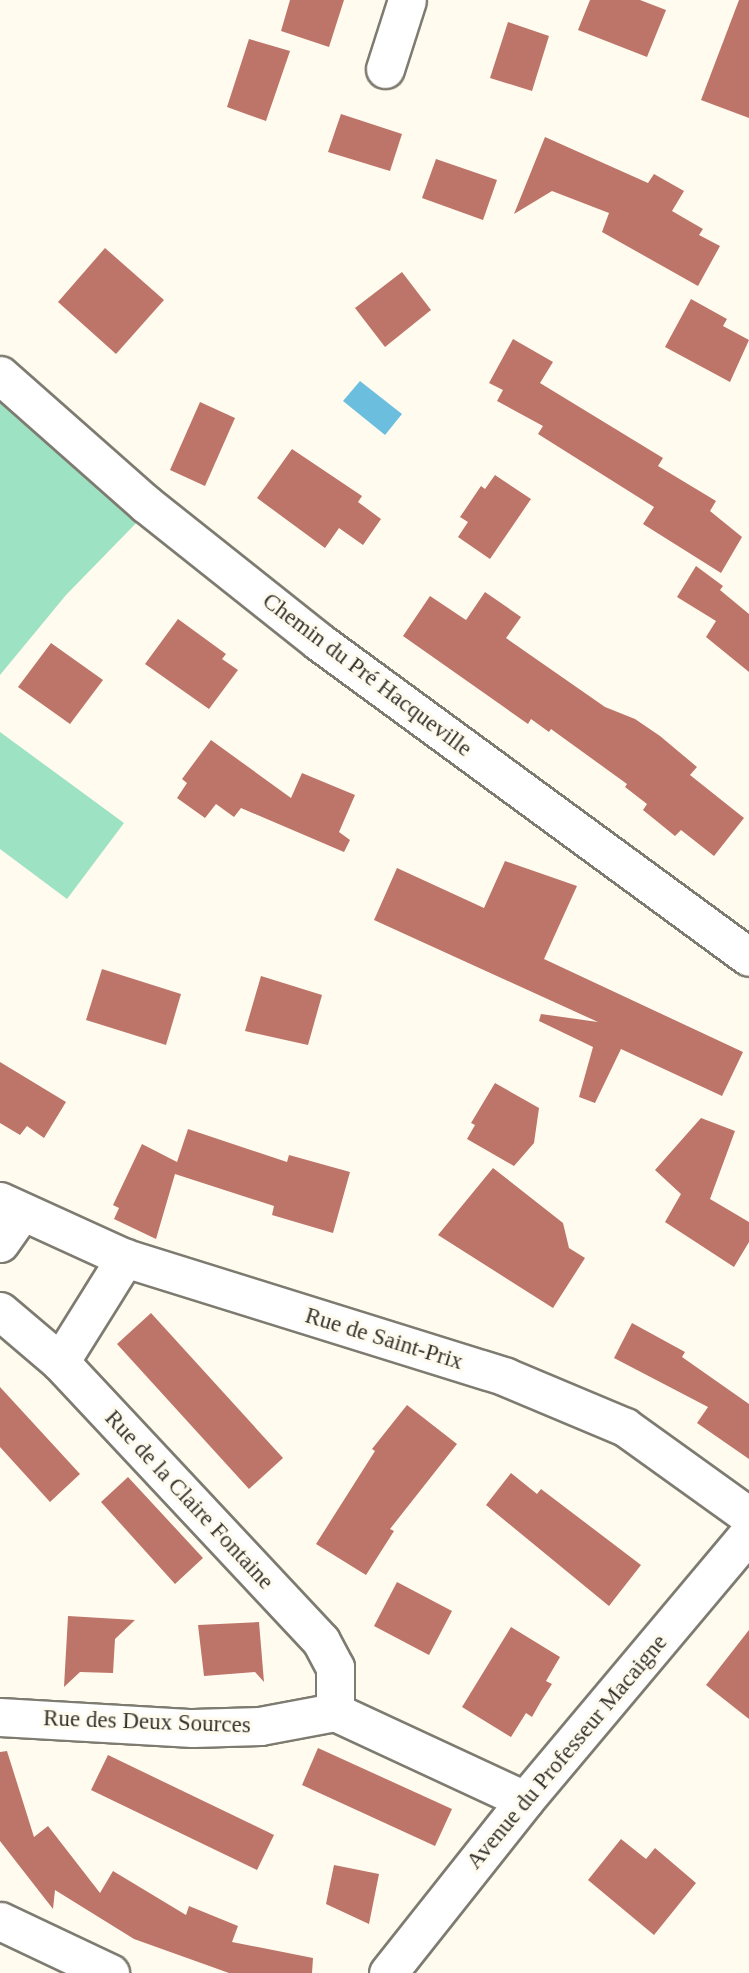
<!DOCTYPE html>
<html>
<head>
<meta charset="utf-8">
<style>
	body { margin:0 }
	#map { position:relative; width:749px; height:1973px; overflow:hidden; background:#fffbef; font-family:"Times New Roman",serif }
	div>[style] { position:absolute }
	.green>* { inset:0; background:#9de2c2 }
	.water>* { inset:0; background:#6cbedf }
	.building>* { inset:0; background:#bd756a }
	.roads { filter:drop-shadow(2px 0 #7e7b71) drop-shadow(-2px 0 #7e7b71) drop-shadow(0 2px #7e7b71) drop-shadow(0 -2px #7e7b71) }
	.minor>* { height:37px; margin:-18.5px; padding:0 18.5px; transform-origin:18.5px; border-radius:18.5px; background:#fff }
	span { translate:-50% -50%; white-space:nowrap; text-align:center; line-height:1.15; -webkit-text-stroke:6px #fffbef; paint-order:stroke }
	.street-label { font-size:23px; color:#35342f }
</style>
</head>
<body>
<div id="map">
	<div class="green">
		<i style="clip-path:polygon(0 391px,144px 515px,66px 595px,0 675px)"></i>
		<i style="clip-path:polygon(0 732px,124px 823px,67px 899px,0 849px)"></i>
	</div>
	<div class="water">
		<i style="clip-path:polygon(360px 381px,402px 414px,385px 435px,343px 401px)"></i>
	</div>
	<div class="building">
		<i style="clip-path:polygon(290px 0,344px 0,329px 47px,281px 31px)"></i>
		<i style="clip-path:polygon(590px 0,640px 0,666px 10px,647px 57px,578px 30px)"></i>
		<i style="clip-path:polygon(739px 0,749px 0,749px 118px,701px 100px)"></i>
		<i style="clip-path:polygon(508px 22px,549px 36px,532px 91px,490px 78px)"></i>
		<i style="clip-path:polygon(249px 39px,290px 51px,266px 121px,227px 107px)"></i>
		<i style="clip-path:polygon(341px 114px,402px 134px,390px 171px,328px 152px)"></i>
		<i style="clip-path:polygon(545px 137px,648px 183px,654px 174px,684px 191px,672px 211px,703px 229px,699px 235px,720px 246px,698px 286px,602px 232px,609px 213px,552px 191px,514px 214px)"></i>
		<i style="clip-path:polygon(436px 159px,497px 180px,483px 220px,422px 198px)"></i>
		<i style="clip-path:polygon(105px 248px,164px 300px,116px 354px,58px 302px)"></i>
		<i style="clip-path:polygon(402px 272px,431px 310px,385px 347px,355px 308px)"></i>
		<i style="clip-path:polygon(691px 299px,727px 319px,723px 326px,749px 340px,730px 382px,665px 347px)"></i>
		<i style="clip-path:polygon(513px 339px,553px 362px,540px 383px,663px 458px,658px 466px,716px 501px,710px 511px,742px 537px,721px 573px,643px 524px,654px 507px,538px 434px,543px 426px,497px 401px,503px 390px,489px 383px)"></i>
		<i style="clip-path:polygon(200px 402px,235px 418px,205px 486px,170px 470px)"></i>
		<i style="clip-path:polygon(292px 449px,362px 496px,358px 502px,381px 519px,363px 545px,339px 528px,325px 548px,257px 498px)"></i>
		<i style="clip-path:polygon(495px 475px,531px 499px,490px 559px,458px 537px,468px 522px,460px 517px,481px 486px,485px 489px)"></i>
		<i style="clip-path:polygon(696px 566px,723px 586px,720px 590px,749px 614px,749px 672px,706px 637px,716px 621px,677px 597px)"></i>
		<i style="clip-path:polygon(485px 592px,521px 617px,506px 638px,605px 707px,635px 719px,660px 736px,697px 767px,690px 775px,744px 818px,714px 856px,681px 830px,675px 836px,643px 810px,647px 804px,625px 787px,627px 784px,551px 729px,549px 732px,531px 719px,528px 724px,403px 636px,430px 596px,466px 620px)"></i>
		<i style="clip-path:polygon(178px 619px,226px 654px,222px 659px,238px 670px,209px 709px,145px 664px)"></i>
		<i style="clip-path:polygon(51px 643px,103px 680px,70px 724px,18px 687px)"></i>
		<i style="clip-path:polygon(211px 740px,291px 798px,302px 773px,355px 795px,339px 832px,350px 840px,344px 852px,241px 808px,234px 817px,216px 804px,205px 818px,177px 798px,187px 783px,182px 779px)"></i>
		<i style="clip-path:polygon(505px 861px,577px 886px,544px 959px,743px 1052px,722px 1096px,621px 1049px,595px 1103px,579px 1097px,593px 1047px,539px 1021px,541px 1014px,598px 1022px,374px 920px,397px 868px,484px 908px)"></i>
		<i style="clip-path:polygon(102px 969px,181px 994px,166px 1045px,86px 1020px)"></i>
		<i style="clip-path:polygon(261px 976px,322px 995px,308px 1045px,245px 1031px)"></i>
		<i style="clip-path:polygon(0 1062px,66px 1102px,44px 1138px,27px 1126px,20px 1135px,0 1123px)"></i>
		<i style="clip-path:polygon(495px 1083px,539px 1108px,534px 1143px,514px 1166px,467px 1139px,475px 1125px,471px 1123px)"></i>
		<i style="clip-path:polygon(701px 1118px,735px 1131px,710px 1199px,749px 1222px,749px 1242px,734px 1267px,665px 1222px,681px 1194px,655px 1170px)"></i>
		<i style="clip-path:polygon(188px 1129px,287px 1162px,289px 1155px,350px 1172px,333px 1233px,272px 1215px,274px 1206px,175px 1174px,156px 1239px,114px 1219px,119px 1208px,113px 1205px,142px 1144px,177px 1162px)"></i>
		<i style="clip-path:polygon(493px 1168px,563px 1223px,569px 1248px,585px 1258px,553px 1308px,438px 1235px)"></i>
		<i style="clip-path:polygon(151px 1313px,283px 1458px,249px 1489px,117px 1344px)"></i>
		<i style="clip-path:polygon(632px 1323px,685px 1352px,682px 1357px,749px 1404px,749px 1459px,697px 1423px,708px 1407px,614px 1358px)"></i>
		<i style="clip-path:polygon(0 1387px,80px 1474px,50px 1502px,0 1447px)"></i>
		<i style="clip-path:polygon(407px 1405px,457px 1444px,390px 1529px,394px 1531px,366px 1575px,316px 1544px,375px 1451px,372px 1449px)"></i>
		<i style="clip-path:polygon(511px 1473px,537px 1494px,541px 1489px,641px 1565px,609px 1606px,486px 1505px)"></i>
		<i style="clip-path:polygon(128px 1477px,203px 1558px,175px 1584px,101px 1502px)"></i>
		<i style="clip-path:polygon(397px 1582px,452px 1611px,429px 1655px,374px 1626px)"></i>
		<i style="clip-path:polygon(68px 1616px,135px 1620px,115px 1639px,113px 1673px,80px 1672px,64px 1687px)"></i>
		<i style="clip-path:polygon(259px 1622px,264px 1682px,255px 1672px,204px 1676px,198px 1625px)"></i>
		<i style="clip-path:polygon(511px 1627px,560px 1657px,546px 1681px,552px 1684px,541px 1701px,532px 1717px,526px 1713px,511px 1737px,462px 1707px)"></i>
		<i style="clip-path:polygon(749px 1630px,749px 1719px,706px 1685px)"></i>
		<i style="clip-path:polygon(318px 1748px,452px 1809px,435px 1846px,302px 1785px)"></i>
		<i style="clip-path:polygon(7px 1751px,34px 1837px,48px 1826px,100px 1893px,113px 1871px,186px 1915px,189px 1906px,238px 1926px,232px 1942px,313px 1958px,312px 1973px,229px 1973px,134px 1939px,55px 1890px,53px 1909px,0 1841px,0 1752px)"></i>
		<i style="clip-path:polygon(108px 1755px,274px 1835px,257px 1870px,91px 1790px)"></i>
		<i style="clip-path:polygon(621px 1839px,646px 1859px,655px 1848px,696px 1883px,654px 1935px,588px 1880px)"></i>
		<i style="clip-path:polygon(334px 1865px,379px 1874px,369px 1924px,326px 1904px)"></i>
	</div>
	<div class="roads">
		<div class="minor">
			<i style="left:385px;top:69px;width:72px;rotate:-72.3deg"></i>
			<i style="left:0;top:375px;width:195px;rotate:41.5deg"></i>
			<i style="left:146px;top:504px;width:220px;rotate:38.5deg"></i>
			<i style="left:318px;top:641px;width:534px;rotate:36.25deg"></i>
			<i style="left:0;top:1201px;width:137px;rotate:24.5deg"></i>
			<i style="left:125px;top:1258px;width:399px;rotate:17.3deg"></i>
			<i style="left:506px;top:1377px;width:129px;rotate:22.8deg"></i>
			<i style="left:625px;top:1427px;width:153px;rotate:35.7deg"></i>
			<i style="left:0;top:1243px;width:38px;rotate:-55deg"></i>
			<i style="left:0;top:1311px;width:79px;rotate:40.4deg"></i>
			<i style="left:60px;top:1362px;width:382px;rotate:46.9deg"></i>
			<i style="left:321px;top:1641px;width:30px;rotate:62deg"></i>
			<i style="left:335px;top:1667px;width:45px;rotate:90deg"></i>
			<i style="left:60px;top:1362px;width:123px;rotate:-58deg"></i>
			<i style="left:0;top:1717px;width:193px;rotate:3.3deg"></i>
			<i style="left:193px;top:1728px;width:67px;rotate:-1.7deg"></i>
			<i style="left:260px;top:1726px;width:76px;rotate:-10.6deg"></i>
			<i style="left:335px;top:1712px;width:209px;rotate:24.9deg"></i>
			<i style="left:0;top:1921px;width:122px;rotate:25.3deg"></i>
			<i style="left:388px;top:1973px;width:221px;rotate:-51.6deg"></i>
			<i style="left:525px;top:1800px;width:349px;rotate:-50deg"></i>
		</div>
	</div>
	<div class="street-label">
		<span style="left:367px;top:675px;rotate:37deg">Chemin du Pré Hacqueville</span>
		<span style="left:384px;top:1339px;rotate:17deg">Rue de Saint-Prix</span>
		<span style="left:189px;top:1500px;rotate:47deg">Rue de la Claire Fontaine</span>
		<span style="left:147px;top:1722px;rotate:2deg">Rue des Deux Sources</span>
		<span style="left:567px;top:1752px;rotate:-50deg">Avenue du Professeur Macaigne</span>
	</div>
</div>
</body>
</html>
